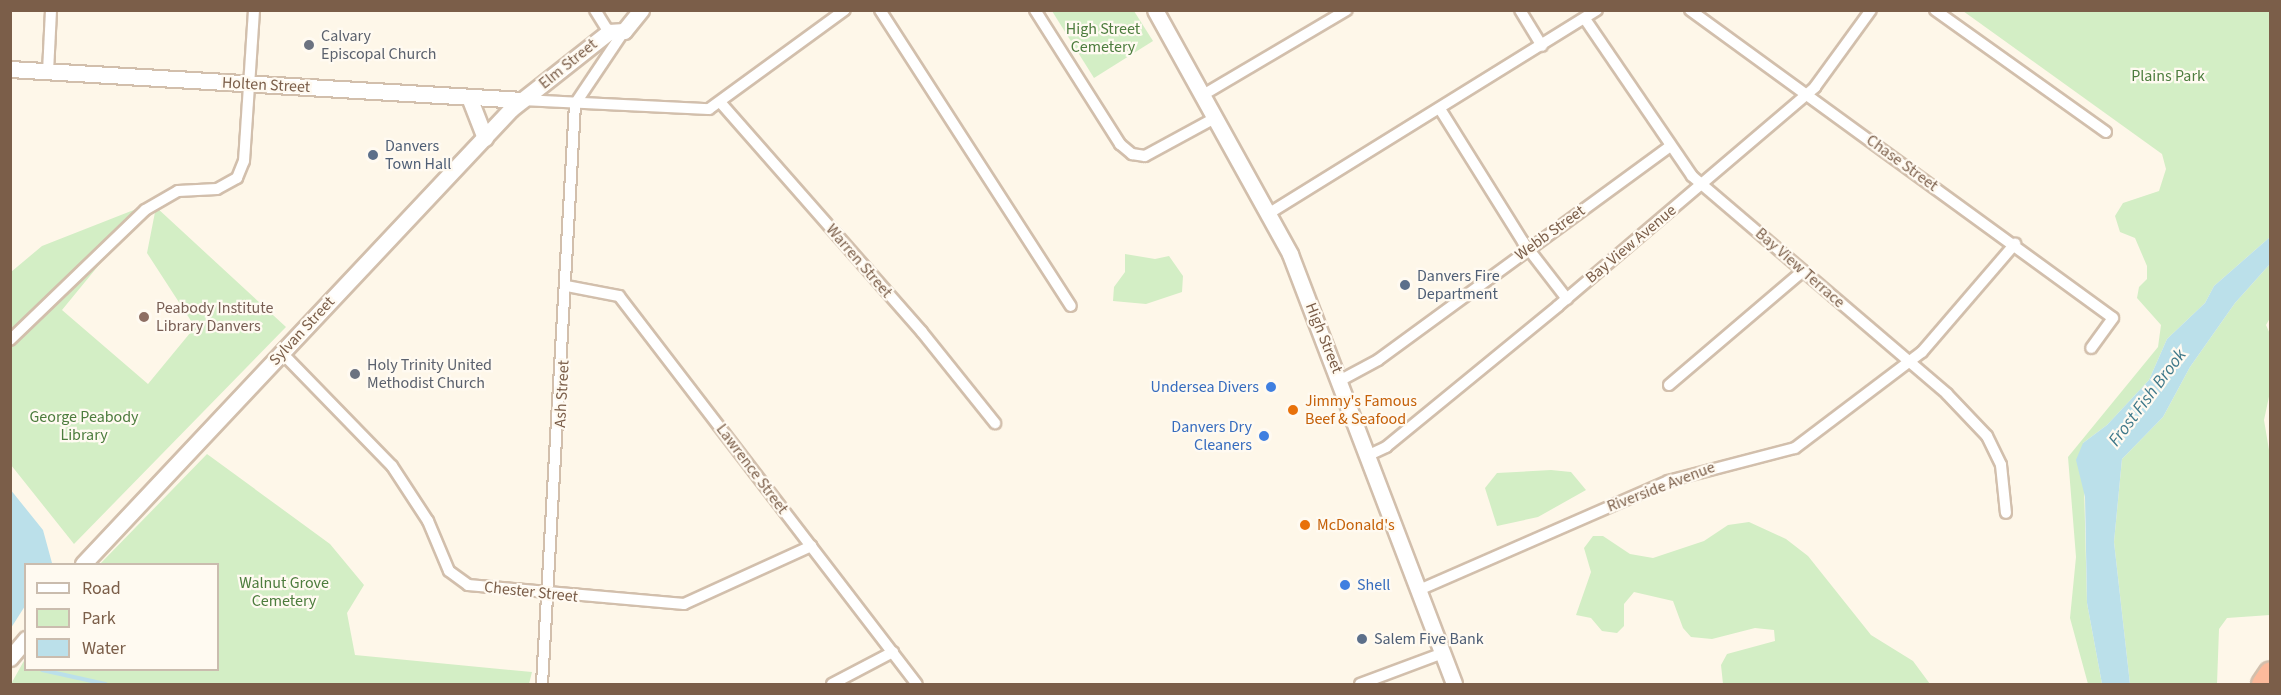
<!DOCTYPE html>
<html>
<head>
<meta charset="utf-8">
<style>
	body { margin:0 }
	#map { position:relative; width:2281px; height:695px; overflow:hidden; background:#fef7e9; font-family:"Source Sans 3",sans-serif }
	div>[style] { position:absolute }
	.green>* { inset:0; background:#d3eec5 }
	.water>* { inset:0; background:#bbe0ea }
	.stream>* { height:4px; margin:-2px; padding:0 2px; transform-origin:2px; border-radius:2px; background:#bbe0ea }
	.roads { filter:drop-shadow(2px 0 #d2bfac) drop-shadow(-2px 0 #d2bfac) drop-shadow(0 2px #d2bfac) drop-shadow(0 -2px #d2bfac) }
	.minor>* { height:10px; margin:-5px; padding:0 5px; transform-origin:5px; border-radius:5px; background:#fff }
	.secondary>* { height:15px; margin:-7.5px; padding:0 7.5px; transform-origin:7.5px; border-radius:7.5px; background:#fff }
	.motorway>* { height:20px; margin:-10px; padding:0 10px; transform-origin:10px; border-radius:10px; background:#fcba9b }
	.dots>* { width:16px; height:16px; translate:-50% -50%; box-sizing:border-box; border:3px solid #fffaf1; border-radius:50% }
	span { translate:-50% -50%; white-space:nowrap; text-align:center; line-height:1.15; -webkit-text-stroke:4.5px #fffaf1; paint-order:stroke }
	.park-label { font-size:16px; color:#4c7c3d }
	.worship-label { font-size:16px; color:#5b616d }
	.left { translate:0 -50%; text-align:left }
	.street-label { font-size:16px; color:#7b5e49 }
	.service-label { font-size:16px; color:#4e5e75 }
	.education-label { font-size:16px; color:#785e54 }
	.shop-label { font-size:16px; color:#366cbe }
	.right { translate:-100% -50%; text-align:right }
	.food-label { font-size:16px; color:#c56008 }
	.water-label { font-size:18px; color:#3e7889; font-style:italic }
	.frame { position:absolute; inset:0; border:12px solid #7b5e49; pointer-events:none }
	.legend { position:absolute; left:24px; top:563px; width:195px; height:108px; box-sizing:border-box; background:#fffaf1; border:2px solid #cabcae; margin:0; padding:8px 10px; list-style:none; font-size:18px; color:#7b5e49 }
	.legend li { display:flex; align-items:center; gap:12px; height:30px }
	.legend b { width:30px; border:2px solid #cabcae }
</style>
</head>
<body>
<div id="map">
	<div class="green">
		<i style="clip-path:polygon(1052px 11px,1134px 11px,1153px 41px,1094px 78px)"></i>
		<i style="clip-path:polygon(1963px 11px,2270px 11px,2270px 237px,2214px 286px,2205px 303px,2167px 339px,2149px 380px,2107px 425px,2083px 443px,2087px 603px,2102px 684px,2088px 684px,2070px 618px,2076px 557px,2068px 457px,2158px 347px,2161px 325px,2137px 298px,2139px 287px,2147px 279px,2147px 266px,2135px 238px,2120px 232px,2115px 216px,2123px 203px,2159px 191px,2166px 169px,2162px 154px)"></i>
		<i style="clip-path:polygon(149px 204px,62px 310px,148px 384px,195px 327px,147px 253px,156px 207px,286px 327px,74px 544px,11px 465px,11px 272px,42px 246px)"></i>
		<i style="clip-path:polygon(1125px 254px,1155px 259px,1169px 256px,1183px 276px,1182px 292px,1146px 304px,1113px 301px,1114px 287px,1125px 272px)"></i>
		<i style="clip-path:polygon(2270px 264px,2270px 318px,2266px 325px,2270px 334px,2270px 392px,2264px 420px,2270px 456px,2270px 615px,2227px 618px,2219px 629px,2217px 684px,2130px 684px,2114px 542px,2122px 459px,2163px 417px,2190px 367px,2235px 303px)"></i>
		<i style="clip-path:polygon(207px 454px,330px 544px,364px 585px,347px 613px,355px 655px,532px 672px,529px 684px,11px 684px,25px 659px,26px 670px,218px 670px,218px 564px,100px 564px)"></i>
		<i style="clip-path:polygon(1551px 470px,1571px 472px,1586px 490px,1538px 517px,1497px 526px,1485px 488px,1497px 473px)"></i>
		<i style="clip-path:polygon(1749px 522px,1786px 539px,1808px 556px,1871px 635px,1913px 661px,1930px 684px,1723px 684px,1721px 665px,1727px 654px,1775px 641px,1774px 630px,1755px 628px,1712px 639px,1691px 637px,1683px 628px,1673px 601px,1634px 592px,1624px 604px,1624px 626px,1617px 633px,1602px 631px,1591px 618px,1576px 615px,1591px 572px,1584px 548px,1593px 536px,1603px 536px,1630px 554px,1653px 558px,1704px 541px,1728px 525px)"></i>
	</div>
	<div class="water">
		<i style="clip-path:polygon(2270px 237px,2270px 264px,2235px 303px,2190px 367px,2163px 417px,2122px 459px,2114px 542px,2130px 684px,2102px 684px,2087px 603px,2085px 497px,2076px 460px,2083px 443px,2107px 425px,2149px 380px,2167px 339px,2205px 303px,2214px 286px)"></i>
		<i style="clip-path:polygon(10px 489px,43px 530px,52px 563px,26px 564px,25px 606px,11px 628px)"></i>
	</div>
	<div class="stream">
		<i style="left:42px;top:670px;width:65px;rotate:12.5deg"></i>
	</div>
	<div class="roads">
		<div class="minor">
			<i style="left:595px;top:10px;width:26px;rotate:58deg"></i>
			<i style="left:880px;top:10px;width:352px;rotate:57.2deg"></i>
			<i style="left:1035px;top:10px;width:159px;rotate:57.6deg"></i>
			<i style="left:1120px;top:144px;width:16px;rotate:40deg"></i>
			<i style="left:1132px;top:154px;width:13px;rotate:9deg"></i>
			<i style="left:1145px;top:156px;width:80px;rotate:-28.5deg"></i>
			<i style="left:1520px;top:10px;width:42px;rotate:58.6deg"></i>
			<i style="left:1690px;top:10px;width:523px;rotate:36.06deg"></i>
			<i style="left:2113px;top:318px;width:37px;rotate:126deg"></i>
			<i style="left:1935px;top:10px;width:210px;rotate:35.5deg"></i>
			<i style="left:1585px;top:19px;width:190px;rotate:55.7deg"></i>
			<i style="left:1692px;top:176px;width:335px;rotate:40.5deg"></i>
			<i style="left:1947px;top:394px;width:58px;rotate:46.4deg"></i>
			<i style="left:1987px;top:436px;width:32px;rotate:64deg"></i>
			<i style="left:2001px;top:465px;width:48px;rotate:84.1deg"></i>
			<i style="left:48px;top:72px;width:62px;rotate:-87.2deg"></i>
			<i style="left:1203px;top:95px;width:167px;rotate:-30.6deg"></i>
			<i style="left:522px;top:100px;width:187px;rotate:2.8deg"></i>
			<i style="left:709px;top:109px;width:168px;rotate:-36.1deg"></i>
			<i style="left:720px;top:102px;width:306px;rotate:48.7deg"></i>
			<i style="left:922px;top:332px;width:117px;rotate:51.3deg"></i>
			<i style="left:1440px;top:109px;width:157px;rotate:58deg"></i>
			<i style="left:1523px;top:242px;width:72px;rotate:52.3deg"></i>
			<i style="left:1268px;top:214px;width:387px;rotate:-31.8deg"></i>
			<i style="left:567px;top:286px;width:53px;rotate:10.9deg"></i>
			<i style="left:619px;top:296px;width:489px;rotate:52.5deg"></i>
			<i style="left:10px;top:340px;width:187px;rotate:-43.9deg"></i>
			<i style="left:145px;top:210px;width:38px;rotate:-30deg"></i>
			<i style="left:178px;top:191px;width:39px;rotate:-3deg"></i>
			<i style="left:217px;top:189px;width:23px;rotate:-29deg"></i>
			<i style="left:237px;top:178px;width:18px;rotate:-68deg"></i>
			<i style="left:244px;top:161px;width:151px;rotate:-86.2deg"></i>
			<i style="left:282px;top:353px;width:158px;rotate:45.8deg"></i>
			<i style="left:392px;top:466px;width:66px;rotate:56.8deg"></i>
			<i style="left:428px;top:521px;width:54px;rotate:67.2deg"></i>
			<i style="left:449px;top:571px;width:24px;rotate:36deg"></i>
			<i style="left:468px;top:585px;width:217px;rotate:5deg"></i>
			<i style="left:684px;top:604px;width:140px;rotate:-24.5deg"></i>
			<i style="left:1341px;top:380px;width:42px;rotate:-28.4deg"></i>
			<i style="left:1378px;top:360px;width:362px;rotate:-36.2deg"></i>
			<i style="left:1669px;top:385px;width:176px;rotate:-40.4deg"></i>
			<i style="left:1369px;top:455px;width:19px;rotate:-25deg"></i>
			<i style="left:1386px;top:447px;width:222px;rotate:-39.3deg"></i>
			<i style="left:1558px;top:306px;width:338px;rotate:-40.4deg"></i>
			<i style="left:1815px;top:87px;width:95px;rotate:-54deg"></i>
			<i style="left:1419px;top:590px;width:272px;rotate:-23.6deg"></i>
			<i style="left:1668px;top:481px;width:131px;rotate:-14.6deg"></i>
			<i style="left:1795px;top:448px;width:159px;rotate:-37.1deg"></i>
			<i style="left:1922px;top:352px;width:143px;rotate:-49.3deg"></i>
			<i style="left:542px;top:684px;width:581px;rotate:-86.74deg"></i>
			<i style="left:575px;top:104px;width:88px;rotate:-56.1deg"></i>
			<i style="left:832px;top:684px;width:69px;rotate:-27.7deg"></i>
			<i style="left:1360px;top:684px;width:89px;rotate:-20.5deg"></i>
		</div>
		<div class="secondary">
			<i style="left:1155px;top:10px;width:279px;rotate:61deg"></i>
			<i style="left:1290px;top:254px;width:460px;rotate:69.1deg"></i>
			<i style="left:10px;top:69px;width:513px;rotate:3.46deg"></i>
			<i style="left:469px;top:97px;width:44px;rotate:68.7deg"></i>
			<i style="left:83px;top:564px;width:625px;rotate:-46.75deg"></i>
			<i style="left:511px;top:109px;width:125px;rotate:-38.2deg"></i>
			<i style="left:609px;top:32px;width:15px;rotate:-4deg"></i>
			<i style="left:624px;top:31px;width:27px;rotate:-51deg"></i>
			<i style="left:10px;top:658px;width:25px;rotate:-50deg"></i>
		</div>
		<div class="motorway">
			<i style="left:2262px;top:684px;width:14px;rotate:-56deg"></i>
		</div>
	</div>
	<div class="dots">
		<i style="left:309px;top:45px;background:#6b7280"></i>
		<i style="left:373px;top:155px;background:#5c6f8a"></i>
		<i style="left:1405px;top:285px;background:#5c6f8a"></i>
		<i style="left:144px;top:317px;background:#8d6e63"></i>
		<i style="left:355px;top:374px;background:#6b7280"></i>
		<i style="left:1271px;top:387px;background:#3f7fe0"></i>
		<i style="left:1293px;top:410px;background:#e8710a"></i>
		<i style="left:1264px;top:436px;background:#3f7fe0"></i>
		<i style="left:1305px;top:525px;background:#e8710a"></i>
		<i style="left:1345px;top:585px;background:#3f7fe0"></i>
		<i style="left:1362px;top:639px;background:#5c6f8a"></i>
	</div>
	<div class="park-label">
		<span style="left:1103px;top:38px">High Street<br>Cemetery</span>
		<span style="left:2168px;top:76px">Plains Park</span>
		<span style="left:84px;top:426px">George Peabody<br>Library</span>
		<span style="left:284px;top:592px">Walnut Grove<br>Cemetery</span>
	</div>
	<div class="worship-label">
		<span class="left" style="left:321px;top:45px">Calvary<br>Episcopal Church</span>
		<span class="left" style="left:367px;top:374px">Holy Trinity United<br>Methodist Church</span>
	</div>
	<div class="street-label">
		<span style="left:568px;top:64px;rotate:-39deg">Elm Street</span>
		<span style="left:266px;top:85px;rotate:3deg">Holten Street</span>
		<span style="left:1902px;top:163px;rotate:36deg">Chase Street</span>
		<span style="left:1550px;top:233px;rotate:-36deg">Webb Street</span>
		<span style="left:1631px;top:244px;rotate:-40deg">Bay View Avenue</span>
		<span style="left:859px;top:261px;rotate:49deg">Warren Street</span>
		<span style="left:1800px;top:268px;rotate:41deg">Bay View Terrace</span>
		<span style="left:302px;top:331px;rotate:-47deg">Sylvan Street</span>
		<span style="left:1324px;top:338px;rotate:68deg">High Street</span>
		<span style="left:562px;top:394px;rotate:-87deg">Ash Street</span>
		<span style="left:752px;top:469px;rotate:53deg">Lawrence Street</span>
		<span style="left:1661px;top:487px;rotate:-21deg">Riverside Avenue</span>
		<span style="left:531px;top:592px;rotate:6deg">Chester Street</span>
	</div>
	<div class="service-label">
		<span class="left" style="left:385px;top:155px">Danvers<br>Town Hall</span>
		<span class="left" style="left:1417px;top:285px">Danvers Fire<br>Department</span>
		<span class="left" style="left:1374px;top:639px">Salem Five Bank</span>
	</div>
	<div class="education-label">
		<span class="left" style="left:156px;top:317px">Peabody Institute<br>Library Danvers</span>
	</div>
	<div class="shop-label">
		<span class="right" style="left:1259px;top:387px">Undersea Divers</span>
		<span class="right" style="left:1252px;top:436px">Danvers Dry<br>Cleaners</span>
		<span class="left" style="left:1357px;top:585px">Shell</span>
	</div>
	<div class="food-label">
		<span class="left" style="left:1305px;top:410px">Jimmy's Famous<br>Beef &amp; Seafood</span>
		<span class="left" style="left:1317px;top:525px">McDonald's</span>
	</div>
	<div class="water-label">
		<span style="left:2148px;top:398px;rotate:-53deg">Frost Fish Brook</span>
	</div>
	<div class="frame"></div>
	<ul class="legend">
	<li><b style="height:8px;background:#fff"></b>Road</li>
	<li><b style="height:16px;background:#d3eec5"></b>Park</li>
	<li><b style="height:16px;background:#bbe0ea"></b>Water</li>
	</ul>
</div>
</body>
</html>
